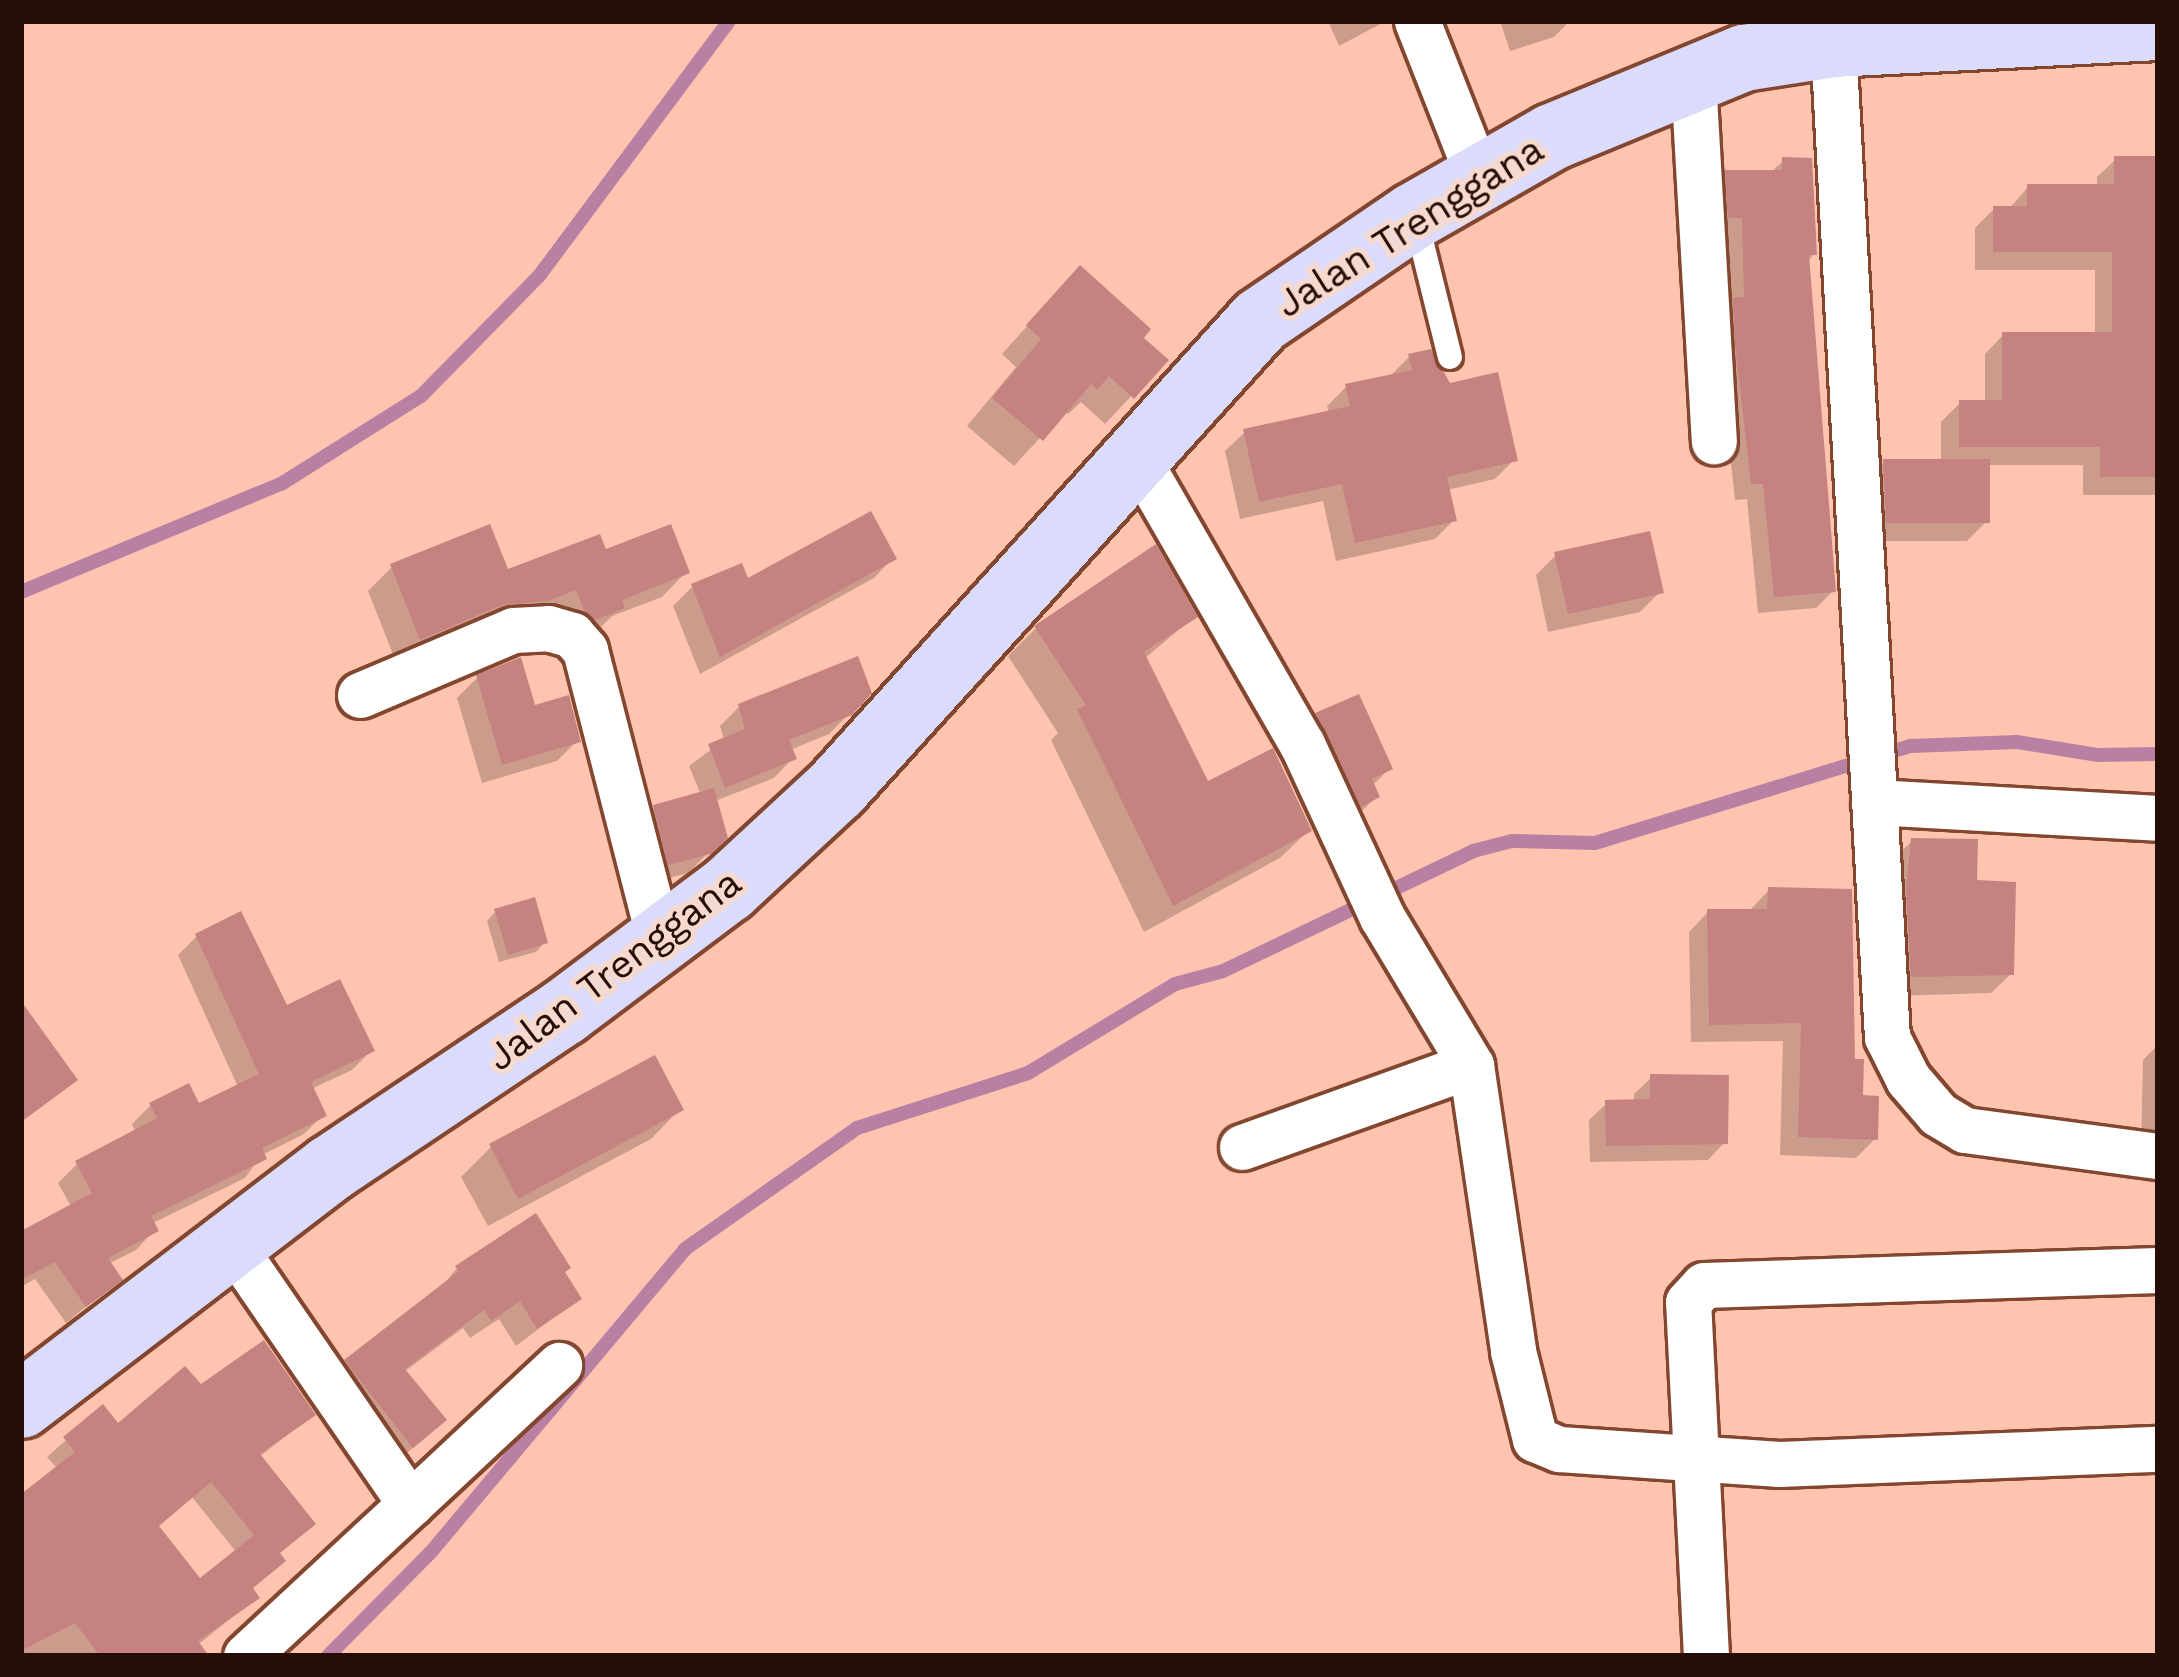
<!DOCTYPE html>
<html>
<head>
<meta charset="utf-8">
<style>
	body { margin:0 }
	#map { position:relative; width:2179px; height:1677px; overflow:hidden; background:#fec4af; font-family:"Work Sans",sans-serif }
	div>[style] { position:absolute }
	.shadow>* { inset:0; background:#0003 }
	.stream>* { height:14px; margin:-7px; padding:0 7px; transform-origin:7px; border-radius:7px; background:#b881a4 }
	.building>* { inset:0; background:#c58281 }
	.roads { filter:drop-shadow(3px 0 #83462f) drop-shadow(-3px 0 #83462f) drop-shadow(0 3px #83462f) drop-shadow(0 -3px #83462f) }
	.service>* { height:24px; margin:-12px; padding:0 12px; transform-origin:12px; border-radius:12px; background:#fff }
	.minor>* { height:45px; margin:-22.5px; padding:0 22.5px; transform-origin:22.5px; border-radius:22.5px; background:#fff }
	.secondary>* { height:66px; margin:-33px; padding:0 33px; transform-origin:33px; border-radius:33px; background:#dbdbfc }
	span { translate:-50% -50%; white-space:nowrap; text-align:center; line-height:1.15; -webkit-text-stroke:10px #f7d9ce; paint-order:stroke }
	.street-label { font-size:39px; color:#260d05 }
	.frame { position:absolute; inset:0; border:24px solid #260d05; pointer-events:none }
</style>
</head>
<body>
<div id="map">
	<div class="shadow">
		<i style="clip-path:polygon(1328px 21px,1386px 21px,1339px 46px)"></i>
		<i style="clip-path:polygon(1500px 21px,1570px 21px,1554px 37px,1510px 51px)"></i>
		<i style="clip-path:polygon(2116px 159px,2158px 159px,2158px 502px,2156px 495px,2083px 495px,2083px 465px,1987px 465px,1987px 521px,1967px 541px,1867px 541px,1864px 482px,1884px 462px,1941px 462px,1941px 422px,1960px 403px,1985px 403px,1985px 354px,2003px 335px,2095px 335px,2095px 270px,1975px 270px,1975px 228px,1994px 209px,2009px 209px,2028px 187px,2097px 187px,2097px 177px)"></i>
		<i style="clip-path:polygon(1784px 160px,1814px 254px,1807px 262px,1833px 591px,1816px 608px,1758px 613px,1747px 499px,1735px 500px,1720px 363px,1728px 307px,1727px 234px,1712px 234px,1710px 190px,1727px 173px,1770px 173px)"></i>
		<i style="clip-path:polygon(1054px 296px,1139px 338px,1164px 361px,1105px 424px,1081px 402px,1068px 414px,1065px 411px,1014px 466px,967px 426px,1016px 367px,1002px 354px)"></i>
		<i style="clip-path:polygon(1410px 356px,1449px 386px,1514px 460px,1495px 479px,1447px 490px,1454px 520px,1435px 539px,1336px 561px,1323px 501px,1240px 519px,1225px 451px,1245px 432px,1329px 414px,1327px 406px,1346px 387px,1390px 376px)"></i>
		<i style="clip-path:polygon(605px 553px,686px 572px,662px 597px,612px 616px,597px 631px,396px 662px,368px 591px,392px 567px,506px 573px)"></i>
		<i style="clip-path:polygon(1556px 555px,1660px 592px,1640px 612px,1548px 632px,1536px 575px)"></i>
		<i style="clip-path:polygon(893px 558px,874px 578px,700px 674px,673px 606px,693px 586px,747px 583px)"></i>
		<i style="clip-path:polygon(1194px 617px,1144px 659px,1207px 785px,1309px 830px,1280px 858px,1144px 932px,1051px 740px,1058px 733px,1008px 656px,1036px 628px)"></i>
		<i style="clip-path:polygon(477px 678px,533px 708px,577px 741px,557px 761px,482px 783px,457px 698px)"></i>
		<i style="clip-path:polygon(740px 706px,850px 713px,829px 734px,790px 750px,793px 758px,774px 778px,715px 801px,724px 837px,688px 873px,649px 883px,634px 828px,654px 808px,701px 795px,689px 766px,724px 740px,720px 726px)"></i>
		<i style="clip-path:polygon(1317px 716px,1389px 769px,1372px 786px,1377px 796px,1357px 816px,1297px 735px)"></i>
		<i style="clip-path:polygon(1912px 841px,1974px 883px,2011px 974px,1991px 993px,1892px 996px,1892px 860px)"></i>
		<i style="clip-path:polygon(1769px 890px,1852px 1062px,1875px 1139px,1856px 1158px,1780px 1155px,1783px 1041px,1691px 1042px,1689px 932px,1708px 912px,1750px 910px)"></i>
		<i style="clip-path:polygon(496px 911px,545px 942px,536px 952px,499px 962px,487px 921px)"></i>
		<i style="clip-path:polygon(197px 936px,286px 1009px,371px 1051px,352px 1070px,311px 1089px,323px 1115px,304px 1134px,262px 1155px,245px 1178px,151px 1224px,155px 1230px,136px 1250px,108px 1264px,119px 1279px,66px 1323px,35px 1279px,21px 1287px,21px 1236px,72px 1208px,58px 1183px,77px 1164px,136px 1133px,132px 1124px,151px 1105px,198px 1107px,238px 1087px,178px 955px)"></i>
		<i style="clip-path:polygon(2158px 1045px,2158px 1150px,2141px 1148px,2143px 1060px)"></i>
		<i style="clip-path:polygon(1652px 1077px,1725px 1142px,1708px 1160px,1590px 1162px,1589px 1120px,1607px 1103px,1634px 1102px,1634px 1094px)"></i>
		<i style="clip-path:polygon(680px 1109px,651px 1139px,488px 1226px,461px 1177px,491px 1147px)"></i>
		<i style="clip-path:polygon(457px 1268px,578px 1299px,516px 1346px,499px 1319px,470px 1338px,463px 1328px,404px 1372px,424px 1439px,392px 1465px,327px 1382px,439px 1290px)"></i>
		<i style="clip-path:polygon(evenodd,200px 1388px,312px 1415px,258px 1458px,278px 1555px,250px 1590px,256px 1598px,184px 1656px,21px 1656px,21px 1497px,58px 1469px,47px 1457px,102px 1408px,118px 1427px,200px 1388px,192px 1497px,237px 1553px,200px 1582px,156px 1528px,192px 1497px)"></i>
	</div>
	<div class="stream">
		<i style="left:21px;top:592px;width:282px;rotate:-22.6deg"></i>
		<i style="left:281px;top:484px;width:165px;rotate:-32.2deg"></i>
		<i style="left:421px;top:396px;width:168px;rotate:-45.5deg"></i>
		<i style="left:539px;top:276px;width:318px;rotate:-53.3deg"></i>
		<i style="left:328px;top:1656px;width:146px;rotate:-45.3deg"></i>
		<i style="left:431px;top:1552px;width:395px;rotate:-50deg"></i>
		<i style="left:685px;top:1249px;width:210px;rotate:-35.1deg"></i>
		<i style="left:857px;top:1128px;width:180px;rotate:-17.8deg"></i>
		<i style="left:1028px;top:1073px;width:172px;rotate:-31.2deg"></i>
		<i style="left:1175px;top:984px;width:50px;rotate:-15.2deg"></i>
		<i style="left:1223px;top:971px;width:277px;rotate:-25.6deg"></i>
		<i style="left:1473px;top:851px;width:40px;rotate:-14.4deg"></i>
		<i style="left:1512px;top:841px;width:83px;rotate:1.4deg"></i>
		<i style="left:1595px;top:843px;width:331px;rotate:-17.1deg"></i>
		<i style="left:1911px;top:746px;width:106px;rotate:-2.2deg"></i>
		<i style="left:2017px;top:742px;width:81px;rotate:9.2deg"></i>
		<i style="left:2097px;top:755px;width:61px;rotate:-0.9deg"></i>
	</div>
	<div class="building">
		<i style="clip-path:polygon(2114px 156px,2158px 156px,2158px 477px,2100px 477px,2100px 447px,1959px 447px,1959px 400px,2002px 400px,2002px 332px,2112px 332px,2112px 252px,1993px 252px,1993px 206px,2027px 206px,2027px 184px,2114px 184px)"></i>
		<i style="clip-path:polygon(1782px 157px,1812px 158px,1817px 255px,1809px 255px,1836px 592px,1774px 597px,1763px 484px,1751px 484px,1735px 344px,1733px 298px,1744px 297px,1742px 218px,1728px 218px,1725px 170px,1782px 170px)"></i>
		<i style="clip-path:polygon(1080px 265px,1151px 329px,1144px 338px,1169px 360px,1134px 399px,1109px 376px,1097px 390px,1091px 384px,1043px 441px,992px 398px,1041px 339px,1026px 325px)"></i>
		<i style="clip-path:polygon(1431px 349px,1450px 383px,1498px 372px,1518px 461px,1447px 477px,1457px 521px,1355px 543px,1342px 484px,1259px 502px,1243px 429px,1350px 406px,1345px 384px,1412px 370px,1408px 354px)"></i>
		<i style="clip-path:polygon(1883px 459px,1990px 459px,1990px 523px,1886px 523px)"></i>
		<i style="clip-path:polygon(871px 511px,897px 559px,720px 657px,691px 584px,742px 563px,748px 578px)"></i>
		<i style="clip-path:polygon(490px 524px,508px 569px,600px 534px,606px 549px,671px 524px,690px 573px,622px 600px,625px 608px,595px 620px,585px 612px,576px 590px,548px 601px,502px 605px,420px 640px,390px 564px)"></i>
		<i style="clip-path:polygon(1650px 531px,1664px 593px,1568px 614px,1554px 552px)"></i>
		<i style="clip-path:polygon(1156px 544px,1198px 617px,1144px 652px,1208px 781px,1273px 748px,1312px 831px,1173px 906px,1077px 709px,1086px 705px,1034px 626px)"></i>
		<i style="clip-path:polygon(858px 656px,872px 693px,852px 715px,789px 740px,797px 759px,725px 788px,708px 744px,745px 729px,738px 704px)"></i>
		<i style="clip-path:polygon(521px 657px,535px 705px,569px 695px,581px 742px,502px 765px,476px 675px)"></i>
		<i style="clip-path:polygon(1359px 694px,1393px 769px,1372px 779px,1380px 797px,1361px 807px,1315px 713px)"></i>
		<i style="clip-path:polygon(714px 788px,728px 838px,711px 854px,668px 865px,653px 805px)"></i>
		<i style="clip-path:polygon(1911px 838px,1978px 839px,1977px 880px,2016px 882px,2014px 975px,1911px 977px,1906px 891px)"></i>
		<i style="clip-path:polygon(1768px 887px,1852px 889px,1855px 1059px,1864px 1059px,1863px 1095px,1879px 1096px,1878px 1140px,1798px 1137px,1801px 1023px,1709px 1025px,1707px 909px,1767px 909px)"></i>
		<i style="clip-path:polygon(535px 897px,548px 943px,508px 955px,494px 909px)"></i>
		<i style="clip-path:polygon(241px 911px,287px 1005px,340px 979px,375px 1051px,311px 1082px,327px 1116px,262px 1148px,267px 1159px,151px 1216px,159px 1231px,108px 1258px,123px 1280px,86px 1307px,55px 1262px,21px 1280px,21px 1231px,92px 1193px,75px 1161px,157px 1118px,149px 1103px,189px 1083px,199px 1103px,259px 1074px,195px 934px)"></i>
		<i style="clip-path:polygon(21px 1001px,78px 1080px,21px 1122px)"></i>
		<i style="clip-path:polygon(655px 1055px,684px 1110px,518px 1199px,489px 1144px)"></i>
		<i style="clip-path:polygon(1650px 1074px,1729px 1075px,1728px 1144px,1606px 1146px,1605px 1100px,1650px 1099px)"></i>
		<i style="clip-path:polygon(536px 1213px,571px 1268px,565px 1272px,582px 1299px,537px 1329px,520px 1301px,491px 1321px,484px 1310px,405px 1369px,447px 1420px,413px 1448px,344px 1360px,459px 1271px,455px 1266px)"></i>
		<i style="clip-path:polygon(evenodd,264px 1340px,316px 1415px,260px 1454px,316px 1524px,280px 1553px,286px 1561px,253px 1588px,260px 1598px,198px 1641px,209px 1656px,100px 1656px,75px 1623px,21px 1651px,21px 1494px,75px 1452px,63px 1437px,103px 1404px,118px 1423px,185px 1366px,201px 1384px,264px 1340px,211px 1482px,254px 1535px,200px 1578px,159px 1526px,211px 1482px)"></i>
	</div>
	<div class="roads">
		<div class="service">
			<i style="left:1416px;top:220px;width:141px;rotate:76.1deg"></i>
		</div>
		<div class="minor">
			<i style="left:1417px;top:21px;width:167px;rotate:68.5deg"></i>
			<i style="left:1833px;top:44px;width:994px;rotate:86.89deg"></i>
			<i style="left:1887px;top:1037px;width:47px;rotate:63.4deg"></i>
			<i style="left:1908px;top:1079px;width:46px;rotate:49.4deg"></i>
			<i style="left:1938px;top:1114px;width:31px;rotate:31deg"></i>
			<i style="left:1965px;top:1130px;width:195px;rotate:7.7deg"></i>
			<i style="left:1693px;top:79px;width:363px;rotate:86.7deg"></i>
			<i style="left:1135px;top:454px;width:335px;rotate:60.1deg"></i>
			<i style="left:1302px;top:744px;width:191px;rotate:65.2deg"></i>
			<i style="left:1382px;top:917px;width:173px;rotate:59deg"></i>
			<i style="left:1471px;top:1065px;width:289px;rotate:81.6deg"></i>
			<i style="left:1513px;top:1351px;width:91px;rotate:76deg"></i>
			<i style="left:1535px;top:1439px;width:26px;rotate:23deg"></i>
			<i style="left:1559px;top:1449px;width:221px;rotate:3.9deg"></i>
			<i style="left:1779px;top:1464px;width:379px;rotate:-2.3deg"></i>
			<i style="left:360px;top:695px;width:166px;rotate:-23deg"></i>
			<i style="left:513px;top:630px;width:35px;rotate:-3deg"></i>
			<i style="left:548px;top:628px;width:25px;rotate:16deg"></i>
			<i style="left:572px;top:635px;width:20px;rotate:49deg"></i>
			<i style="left:585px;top:650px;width:302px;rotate:75.6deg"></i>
			<i style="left:1874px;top:802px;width:284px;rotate:3.2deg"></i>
			<i style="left:1242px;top:1147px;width:243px;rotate:-19.7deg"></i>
			<i style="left:233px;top:1246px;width:313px;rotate:55.5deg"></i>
			<i style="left:410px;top:1504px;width:204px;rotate:-43deg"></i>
			<i style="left:246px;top:1656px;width:224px;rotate:-42.8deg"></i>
			<i style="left:1706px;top:1656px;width:354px;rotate:-92.9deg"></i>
			<i style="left:1688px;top:1302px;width:23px;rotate:-47deg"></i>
			<i style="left:1704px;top:1285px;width:454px;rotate:-1.9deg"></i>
		</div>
		<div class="secondary">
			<i style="left:21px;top:1405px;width:390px;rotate:-37.4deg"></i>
			<i style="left:331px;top:1168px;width:280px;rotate:-33.8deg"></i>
			<i style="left:564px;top:1012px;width:205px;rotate:-36.9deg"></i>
			<i style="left:728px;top:889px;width:149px;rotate:-42.8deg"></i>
			<i style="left:837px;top:788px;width:630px;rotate:-47.83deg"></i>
			<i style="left:1260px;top:321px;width:186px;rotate:-34.3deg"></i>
			<i style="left:1414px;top:216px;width:159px;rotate:-29.8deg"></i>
			<i style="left:1552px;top:137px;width:208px;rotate:-22.4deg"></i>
			<i style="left:1744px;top:58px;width:90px;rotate:-8.9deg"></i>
			<i style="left:1833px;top:44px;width:325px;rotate:-3deg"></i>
		</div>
	</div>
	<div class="street-label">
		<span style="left:1410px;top:227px;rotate:-32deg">Jalan Trenggana</span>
		<span style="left:614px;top:970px;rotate:-37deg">Jalan Trenggana</span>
	</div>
	<div class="frame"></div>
</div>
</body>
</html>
